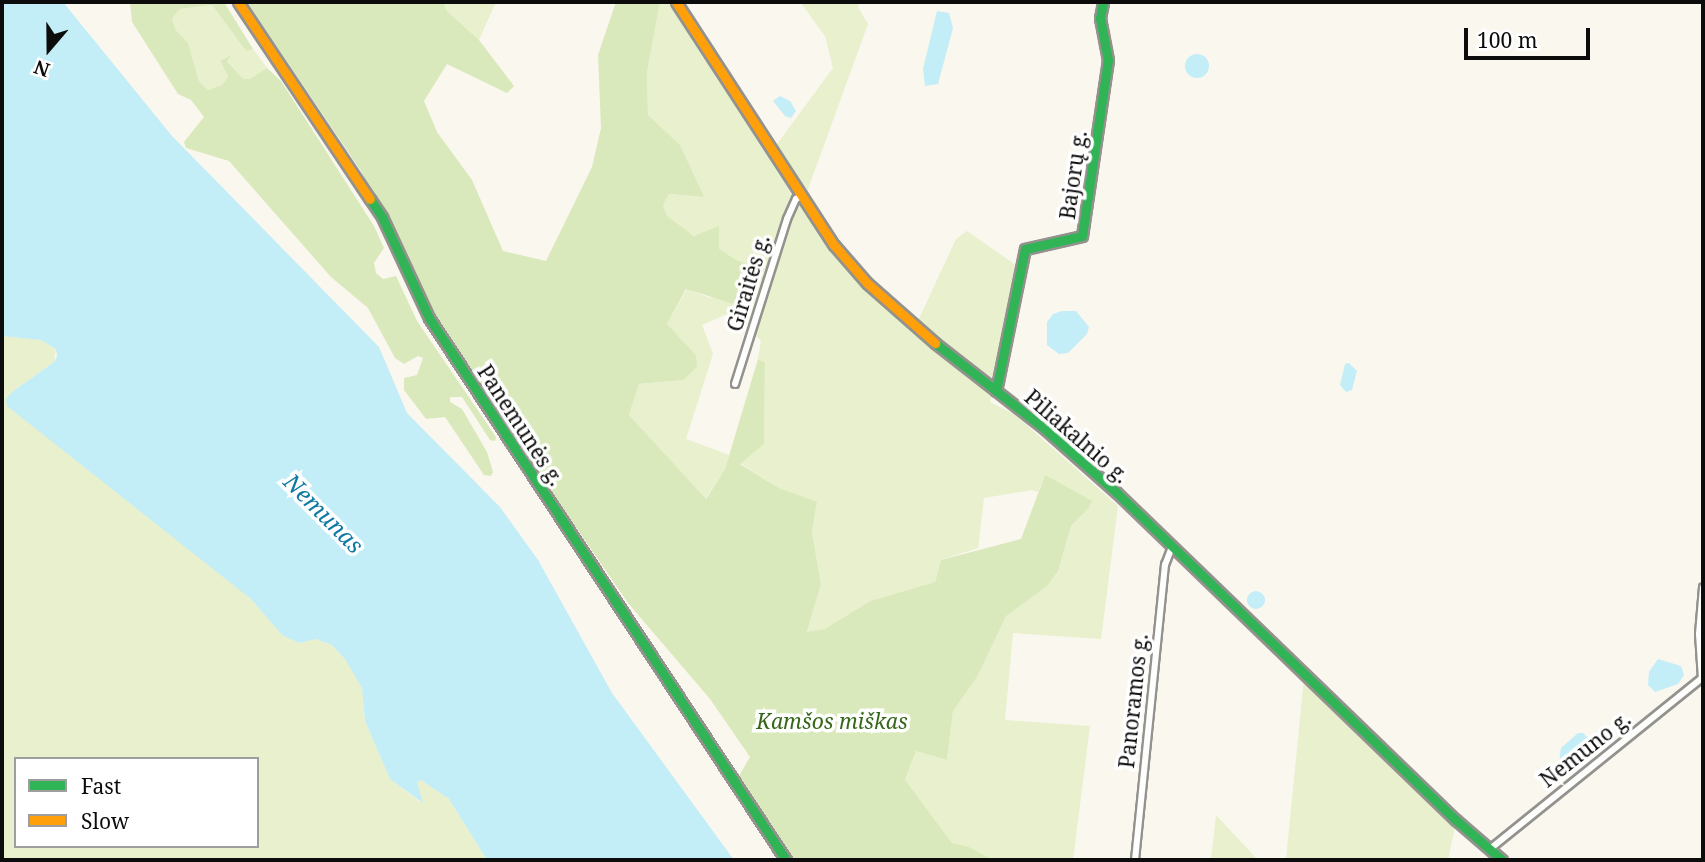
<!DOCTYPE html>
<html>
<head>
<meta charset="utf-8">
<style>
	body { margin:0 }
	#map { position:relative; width:1705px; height:862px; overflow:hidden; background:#faf7ef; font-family:"Noto Serif",serif }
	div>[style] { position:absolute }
	.green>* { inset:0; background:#e8f0cd }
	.forest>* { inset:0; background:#dae9bb }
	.water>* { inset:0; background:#c3edf7 }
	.round { border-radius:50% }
	.roads { filter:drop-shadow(2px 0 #93928e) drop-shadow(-2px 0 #93928e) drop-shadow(0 2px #93928e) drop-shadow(0 -2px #93928e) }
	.street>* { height:6px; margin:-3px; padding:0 3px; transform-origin:3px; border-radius:3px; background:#fefefd }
	.fast>* { height:9px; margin:-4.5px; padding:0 4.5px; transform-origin:4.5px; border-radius:4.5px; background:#30b455 }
	.slow>* { height:9px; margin:-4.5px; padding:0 4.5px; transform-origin:4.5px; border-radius:4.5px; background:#ff9f0a }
	span { translate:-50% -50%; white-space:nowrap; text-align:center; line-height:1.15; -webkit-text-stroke:7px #fff; paint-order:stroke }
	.street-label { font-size:21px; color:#0c0c0c }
	.park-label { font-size:21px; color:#356619; font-style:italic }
	.water-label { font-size:23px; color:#0f7aa4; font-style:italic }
	.frame { position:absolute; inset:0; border:4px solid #0c0c0c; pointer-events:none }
	.legend { position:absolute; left:14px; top:757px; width:245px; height:91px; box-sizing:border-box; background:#fff; border:2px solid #9e9e9e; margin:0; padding:9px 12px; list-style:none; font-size:21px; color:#0c0c0c }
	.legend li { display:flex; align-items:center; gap:14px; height:35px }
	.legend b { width:35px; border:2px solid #9e9e9e }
	.north { position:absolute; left:14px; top:14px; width:70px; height:70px; -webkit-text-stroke:5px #fff; paint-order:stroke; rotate:200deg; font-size:19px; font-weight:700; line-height:28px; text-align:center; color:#0c0c0c }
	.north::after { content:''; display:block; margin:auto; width:24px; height:32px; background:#0c0c0c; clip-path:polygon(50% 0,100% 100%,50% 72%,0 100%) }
	.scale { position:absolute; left:1464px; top:28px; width:126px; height:32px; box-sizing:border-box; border:4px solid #0c0c0c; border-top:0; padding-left:9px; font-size:21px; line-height:24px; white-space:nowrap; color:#0c0c0c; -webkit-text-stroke:5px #fff; paint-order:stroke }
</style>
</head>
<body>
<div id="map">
	<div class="green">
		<i style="clip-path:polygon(443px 2px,496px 2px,479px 40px,447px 11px)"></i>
		<i style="clip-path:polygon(660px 2px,689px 2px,679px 8px,769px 155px,833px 68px,825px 36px,800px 2px,860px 2px,858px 7px,868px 24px,807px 192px,828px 230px,867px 280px,917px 323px,956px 239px,967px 231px,1017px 266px,990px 402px,1014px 414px,1118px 506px,1101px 639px,1013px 633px,1005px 720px,1090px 726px,1073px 860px,993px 860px,969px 847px,952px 843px,905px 781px,916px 751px,947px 760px,953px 711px,977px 677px,1006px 615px,1047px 586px,1058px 573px,1071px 526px,1088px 509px,1080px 497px,1045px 475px,1038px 492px,1032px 490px,984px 498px,978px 548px,941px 560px,935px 582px,870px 601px,825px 629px,807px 633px,821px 584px,812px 532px,817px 503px,779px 488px,740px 463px,764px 444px,765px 364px,758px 359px,761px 340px,727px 314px,702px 325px,713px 354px,686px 439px,729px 455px,725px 469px,705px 499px,629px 415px,639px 384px,683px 380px,696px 355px,667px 324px,687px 289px,710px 298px,760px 269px,736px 260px,680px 227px,667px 216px,663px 205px,669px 194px,703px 197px,680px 145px,648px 115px,647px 72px)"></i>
		<i style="clip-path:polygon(212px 5px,246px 51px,253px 49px,267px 68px,250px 79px,243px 80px,227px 60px,230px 56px,226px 57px,220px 62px,228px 77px,222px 85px,208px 90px,199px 81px,188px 43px,175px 29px,171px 18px,180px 9px)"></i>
		<i style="clip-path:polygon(evenodd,2px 336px,41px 340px,56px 349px,54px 362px,12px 392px,251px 599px,282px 635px,299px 643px,316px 639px,332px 645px,345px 658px,362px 688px,365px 721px,390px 779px,422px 803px,417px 782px,421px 780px,449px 799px,487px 860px,2px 860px,2px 336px,16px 759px,257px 759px,257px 846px,16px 846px,16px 759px)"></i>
		<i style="clip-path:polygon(1304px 678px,1455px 827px,1448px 860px,1286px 860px)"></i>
		<i style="clip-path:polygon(1216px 815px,1258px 860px,1211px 860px)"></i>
	</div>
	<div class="forest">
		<i style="clip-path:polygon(130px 2px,224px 2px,253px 49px,246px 51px,212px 5px,180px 9px,172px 18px,175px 29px,188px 43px,199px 81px,208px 90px,222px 85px,228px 77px,220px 61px,231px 55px,227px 61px,243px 79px,250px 79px,267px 68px,281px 81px,374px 226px,384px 248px,374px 263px,376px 273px,383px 279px,396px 276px,417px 321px,496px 437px,495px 441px,490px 440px,462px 397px,450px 397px,450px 402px,462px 409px,487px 452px,493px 472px,491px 476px,484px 475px,445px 417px,426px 419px,404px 390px,404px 378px,417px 375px,423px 358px,418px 356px,404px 364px,395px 358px,368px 308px,331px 277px,229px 161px,186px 148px,184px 142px,204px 117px,191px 100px,178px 94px,132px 22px)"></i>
		<i style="clip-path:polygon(247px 2px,443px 2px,447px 11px,479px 40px,514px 86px,507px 93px,447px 64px,424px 101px,437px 132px,472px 180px,503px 251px,546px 261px,592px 167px,601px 128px,598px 55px,616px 2px,660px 2px,647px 72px,648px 115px,680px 145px,704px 197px,669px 194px,663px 205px,667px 216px,694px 236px,719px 226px,719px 249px,736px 260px,761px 269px,749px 299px,737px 305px,686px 289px,667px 324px,696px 355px,697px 367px,683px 380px,639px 384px,629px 415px,706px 499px,725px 469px,758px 359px,765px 363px,764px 444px,740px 464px,779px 488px,817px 502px,812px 532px,821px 584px,807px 632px,825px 629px,870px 601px,935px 582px,941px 560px,1021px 539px,1045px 475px,1092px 501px,1088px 509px,1071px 526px,1058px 572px,1047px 586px,1006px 616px,977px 677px,953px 711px,947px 760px,916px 751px,905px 780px,952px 843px,969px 847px,993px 860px,792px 860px,739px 776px,750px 757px,710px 699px,628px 603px,435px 323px,361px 171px)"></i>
	</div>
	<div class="water">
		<i style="clip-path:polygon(2px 2px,63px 2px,172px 136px,379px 347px,407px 413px,500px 507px,538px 560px,612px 693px,734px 860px,487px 860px,449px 799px,421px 780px,417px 782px,423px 803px,390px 779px,365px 721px,362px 688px,345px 659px,332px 645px,316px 639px,299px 643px,282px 635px,251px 599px,7px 406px,6px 399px,12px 392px,54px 362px,57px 356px,56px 349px,41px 340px,2px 336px)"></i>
		<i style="clip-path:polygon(937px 11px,949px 13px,953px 28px,938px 84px,925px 86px,923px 69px)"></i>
		<i class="round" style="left:1185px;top:54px;width:24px;height:24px"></i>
		<i style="clip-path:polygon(780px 96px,790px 101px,796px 111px,791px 118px,785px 116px,773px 101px)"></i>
		<i style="clip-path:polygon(1062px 311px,1076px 311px,1089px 327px,1087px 334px,1068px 353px,1059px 354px,1047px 345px,1047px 322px,1053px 314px)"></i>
		<i style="clip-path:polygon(1349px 363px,1357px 371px,1352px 390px,1346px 392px,1340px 385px,1345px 364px)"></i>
		<i class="round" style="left:1247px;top:591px;width:18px;height:18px"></i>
		<i style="clip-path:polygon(1658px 659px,1681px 666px,1684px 675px,1678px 684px,1655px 692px,1648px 685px,1649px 672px)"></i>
		<i style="clip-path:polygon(1578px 733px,1583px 733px,1591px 741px,1591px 753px,1576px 766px,1562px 767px,1559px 762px,1561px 748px)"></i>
	</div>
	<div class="roads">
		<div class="street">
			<i style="left:735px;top:384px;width:173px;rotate:-72.5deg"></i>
			<i style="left:787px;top:219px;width:22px;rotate:-66deg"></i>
			<i style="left:796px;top:199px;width:6px;rotate:-31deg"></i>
			<i style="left:1702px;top:679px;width:45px;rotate:-93.8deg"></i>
			<i style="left:1699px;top:634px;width:47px;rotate:-85.1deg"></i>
			<i style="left:1490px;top:849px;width:274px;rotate:-38.9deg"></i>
			<i style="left:1135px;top:860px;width:297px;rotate:-84.2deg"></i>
			<i style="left:1165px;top:565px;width:19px;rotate:-69deg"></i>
		</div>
		<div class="fast">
			<i style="left:370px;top:199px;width:22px;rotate:56deg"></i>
			<i style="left:382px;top:217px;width:111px;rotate:65deg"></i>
			<i style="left:429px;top:318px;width:649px;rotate:56.63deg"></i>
			<i style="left:935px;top:343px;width:140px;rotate:38deg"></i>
			<i style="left:1045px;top:429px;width:95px;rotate:41.6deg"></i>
			<i style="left:1116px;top:492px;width:472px;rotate:44deg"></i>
			<i style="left:1456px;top:820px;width:61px;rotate:41deg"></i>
			<i style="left:996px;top:391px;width:145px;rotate:-78.5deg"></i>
			<i style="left:1025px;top:249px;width:58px;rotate:-12.8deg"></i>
			<i style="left:1082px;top:236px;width:178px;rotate:-81.6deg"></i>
			<i style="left:1108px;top:60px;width:43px;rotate:-100.8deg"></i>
			<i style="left:1100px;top:18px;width:16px;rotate:-79deg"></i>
		</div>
		<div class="slow">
			<i style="left:238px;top:2px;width:237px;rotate:56.2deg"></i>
			<i style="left:676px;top:2px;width:290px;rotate:57deg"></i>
			<i style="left:834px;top:245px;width:50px;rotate:49deg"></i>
			<i style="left:867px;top:283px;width:91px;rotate:41.4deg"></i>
		</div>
	</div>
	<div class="street-label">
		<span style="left:1073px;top:175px;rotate:-82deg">Bajorų g.</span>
		<span style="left:748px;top:283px;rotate:-73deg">Giraitės g.</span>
		<span style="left:521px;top:425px;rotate:57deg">Panemunės g.</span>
		<span style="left:1077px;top:436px;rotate:41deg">Piliakalnio g.</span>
		<span style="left:1133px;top:701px;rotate:-84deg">Panoramos g.</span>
		<span style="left:1585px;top:749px;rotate:-38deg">Nemuno g.</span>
	</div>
	<div class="park-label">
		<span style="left:832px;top:721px">Kamšos miškas</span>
	</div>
	<div class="water-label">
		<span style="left:324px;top:513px;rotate:45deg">Nemunas</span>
	</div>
	<div class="frame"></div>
	<ul class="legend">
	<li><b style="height:9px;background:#30b455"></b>Fast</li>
	<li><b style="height:9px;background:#ff9f0a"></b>Slow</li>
	</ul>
	<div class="north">N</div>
	<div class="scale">100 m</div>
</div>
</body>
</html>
